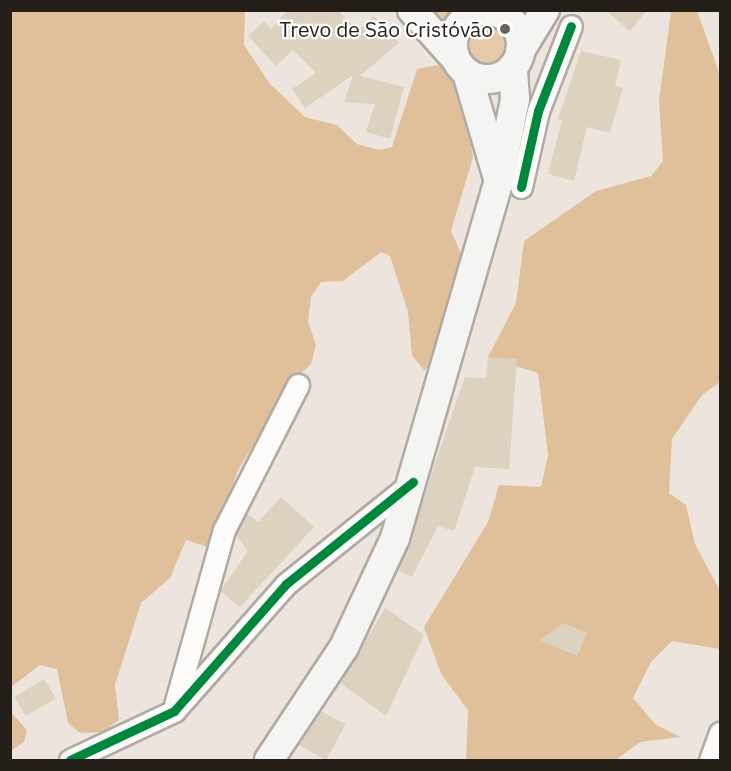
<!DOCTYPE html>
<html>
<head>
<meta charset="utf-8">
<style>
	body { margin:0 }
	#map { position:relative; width:731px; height:771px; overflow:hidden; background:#ede5dd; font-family:"IBM Plex Sans",sans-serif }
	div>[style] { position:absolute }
	.green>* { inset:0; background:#e5c9aa }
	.round { border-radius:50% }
	.forest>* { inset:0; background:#e0c09a }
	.building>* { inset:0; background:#ddd1c0 }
	.roads { filter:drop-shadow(2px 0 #afaaa3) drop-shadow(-2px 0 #afaaa3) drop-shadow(0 2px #afaaa3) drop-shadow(0 -2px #afaaa3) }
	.minor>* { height:21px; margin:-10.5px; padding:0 10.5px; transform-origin:10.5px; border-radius:10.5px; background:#fcfbfa }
	.secondary>* { height:28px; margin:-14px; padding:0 14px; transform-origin:14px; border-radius:14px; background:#f4f4f2 }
	.secondary>.ring { margin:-14px; padding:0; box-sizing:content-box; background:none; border:28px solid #f4f4f2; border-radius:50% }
	.cycleway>* { height:9px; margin:-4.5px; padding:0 4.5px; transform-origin:4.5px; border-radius:4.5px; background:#00873e }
	.dots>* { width:16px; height:16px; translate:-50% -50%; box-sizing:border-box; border:3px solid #fff; border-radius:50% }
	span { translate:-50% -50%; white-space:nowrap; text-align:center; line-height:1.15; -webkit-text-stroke:4.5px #fff; paint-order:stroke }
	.poi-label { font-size:21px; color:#251f1a }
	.right { translate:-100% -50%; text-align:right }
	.frame { position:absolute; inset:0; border:12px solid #251f1a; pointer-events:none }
</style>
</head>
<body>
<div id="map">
	<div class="green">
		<i style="clip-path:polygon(425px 11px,461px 11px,448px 31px)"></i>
		<i class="round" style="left:462px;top:20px;width:48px;height:48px"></i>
	</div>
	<div class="forest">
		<i style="clip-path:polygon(11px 11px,245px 11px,244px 45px,270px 84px,305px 117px,337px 125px,357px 144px,379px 150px,392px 147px,417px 69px,437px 65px,448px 71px,467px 119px,473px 157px,451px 231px,466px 264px,434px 365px,424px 370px,412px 355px,408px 312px,390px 256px,381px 252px,343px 281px,321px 282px,311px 297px,308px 321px,316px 345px,311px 364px,291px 383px,238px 470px,211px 548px,186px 540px,170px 578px,141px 603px,115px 685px,119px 720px,103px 732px,80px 733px,68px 723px,57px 669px,40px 665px,11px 687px)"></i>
		<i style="clip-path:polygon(671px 11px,697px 11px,720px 75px,720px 382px,702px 395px,672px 439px,669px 493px,686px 505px,695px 544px,720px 591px,720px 649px,672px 641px,651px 662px,633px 698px,655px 724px,680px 737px,640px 742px,616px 760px,466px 760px,468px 710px,441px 674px,424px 627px,488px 522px,499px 485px,541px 487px,548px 455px,538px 373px,488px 357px,516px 303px,524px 241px,596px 191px,651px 176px,663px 161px,659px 101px)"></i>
		<i style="clip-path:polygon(10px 711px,27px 730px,24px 742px,11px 751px)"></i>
	</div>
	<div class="building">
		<i style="clip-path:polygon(288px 10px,338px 10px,357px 31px,374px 16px,399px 43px,360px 76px,404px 87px,390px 139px,366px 132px,375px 104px,344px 102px,353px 75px,305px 108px,292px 89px,316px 73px,293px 50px,276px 66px,248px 36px,264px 21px,271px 29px)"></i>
		<i style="clip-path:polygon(605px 10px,647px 10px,630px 31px)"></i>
		<i style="clip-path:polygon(581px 51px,621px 60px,615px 86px,623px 88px,610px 133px,587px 127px,574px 181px,548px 174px,562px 120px,558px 119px)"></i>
		<i style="clip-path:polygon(488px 357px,517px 359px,509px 469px,475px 467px,454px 531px,438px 526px,412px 577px,398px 570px,465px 377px,486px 378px)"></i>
		<i style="clip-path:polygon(281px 497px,314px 527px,240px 607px,220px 591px,248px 551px,236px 535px,247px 513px,258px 522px)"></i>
		<i style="clip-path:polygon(385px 608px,424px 635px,386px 716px,340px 683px)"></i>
		<i style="clip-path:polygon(564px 623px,587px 633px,577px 656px,540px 640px)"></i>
		<i style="clip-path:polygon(44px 679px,56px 698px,26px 716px,14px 697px)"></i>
		<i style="clip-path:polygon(321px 711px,346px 724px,326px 760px,299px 745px)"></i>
	</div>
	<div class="roads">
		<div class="minor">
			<i style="left:521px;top:187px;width:78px;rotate:-77.4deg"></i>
			<i style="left:538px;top:111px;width:91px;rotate:-68.8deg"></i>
			<i style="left:175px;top:705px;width:182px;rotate:-74.4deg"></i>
			<i style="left:224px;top:530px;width:163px;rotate:-63deg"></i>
			<i style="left:70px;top:760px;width:115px;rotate:-25.2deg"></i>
			<i style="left:174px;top:711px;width:169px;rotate:-48.6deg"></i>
			<i style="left:286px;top:584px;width:163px;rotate:-38.8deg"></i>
			<i style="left:710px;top:760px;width:29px;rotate:-70deg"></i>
		</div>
		<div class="secondary">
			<i style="left:412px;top:10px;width:63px;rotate:48.2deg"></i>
			<i class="ring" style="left:453px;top:11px;width:40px;height:40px"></i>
			<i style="left:520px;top:51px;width:48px;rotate:-58.6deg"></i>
			<i style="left:467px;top:73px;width:106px;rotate:73.6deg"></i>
			<i style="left:269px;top:760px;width:136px;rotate:-56.4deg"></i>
			<i style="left:344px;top:647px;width:120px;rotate:-64.9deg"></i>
			<i style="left:395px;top:538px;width:373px;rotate:-73.8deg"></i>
			<i style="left:499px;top:180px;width:83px;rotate:-78.8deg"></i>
			<i style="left:515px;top:99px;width:32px;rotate:-94deg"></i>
		</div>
	</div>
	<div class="cycleway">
		<i style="left:521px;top:187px;width:78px;rotate:-77.4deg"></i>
		<i style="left:538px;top:111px;width:91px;rotate:-68.8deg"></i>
		<i style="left:70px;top:760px;width:115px;rotate:-25.2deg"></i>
		<i style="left:174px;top:711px;width:169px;rotate:-48.6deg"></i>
		<i style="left:286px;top:584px;width:163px;rotate:-38.8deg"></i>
	</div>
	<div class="dots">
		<i style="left:505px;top:29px;background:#6b645e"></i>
	</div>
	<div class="poi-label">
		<span class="right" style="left:493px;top:29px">Trevo de São Cristóvão</span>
	</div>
	<div class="frame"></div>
</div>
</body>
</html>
